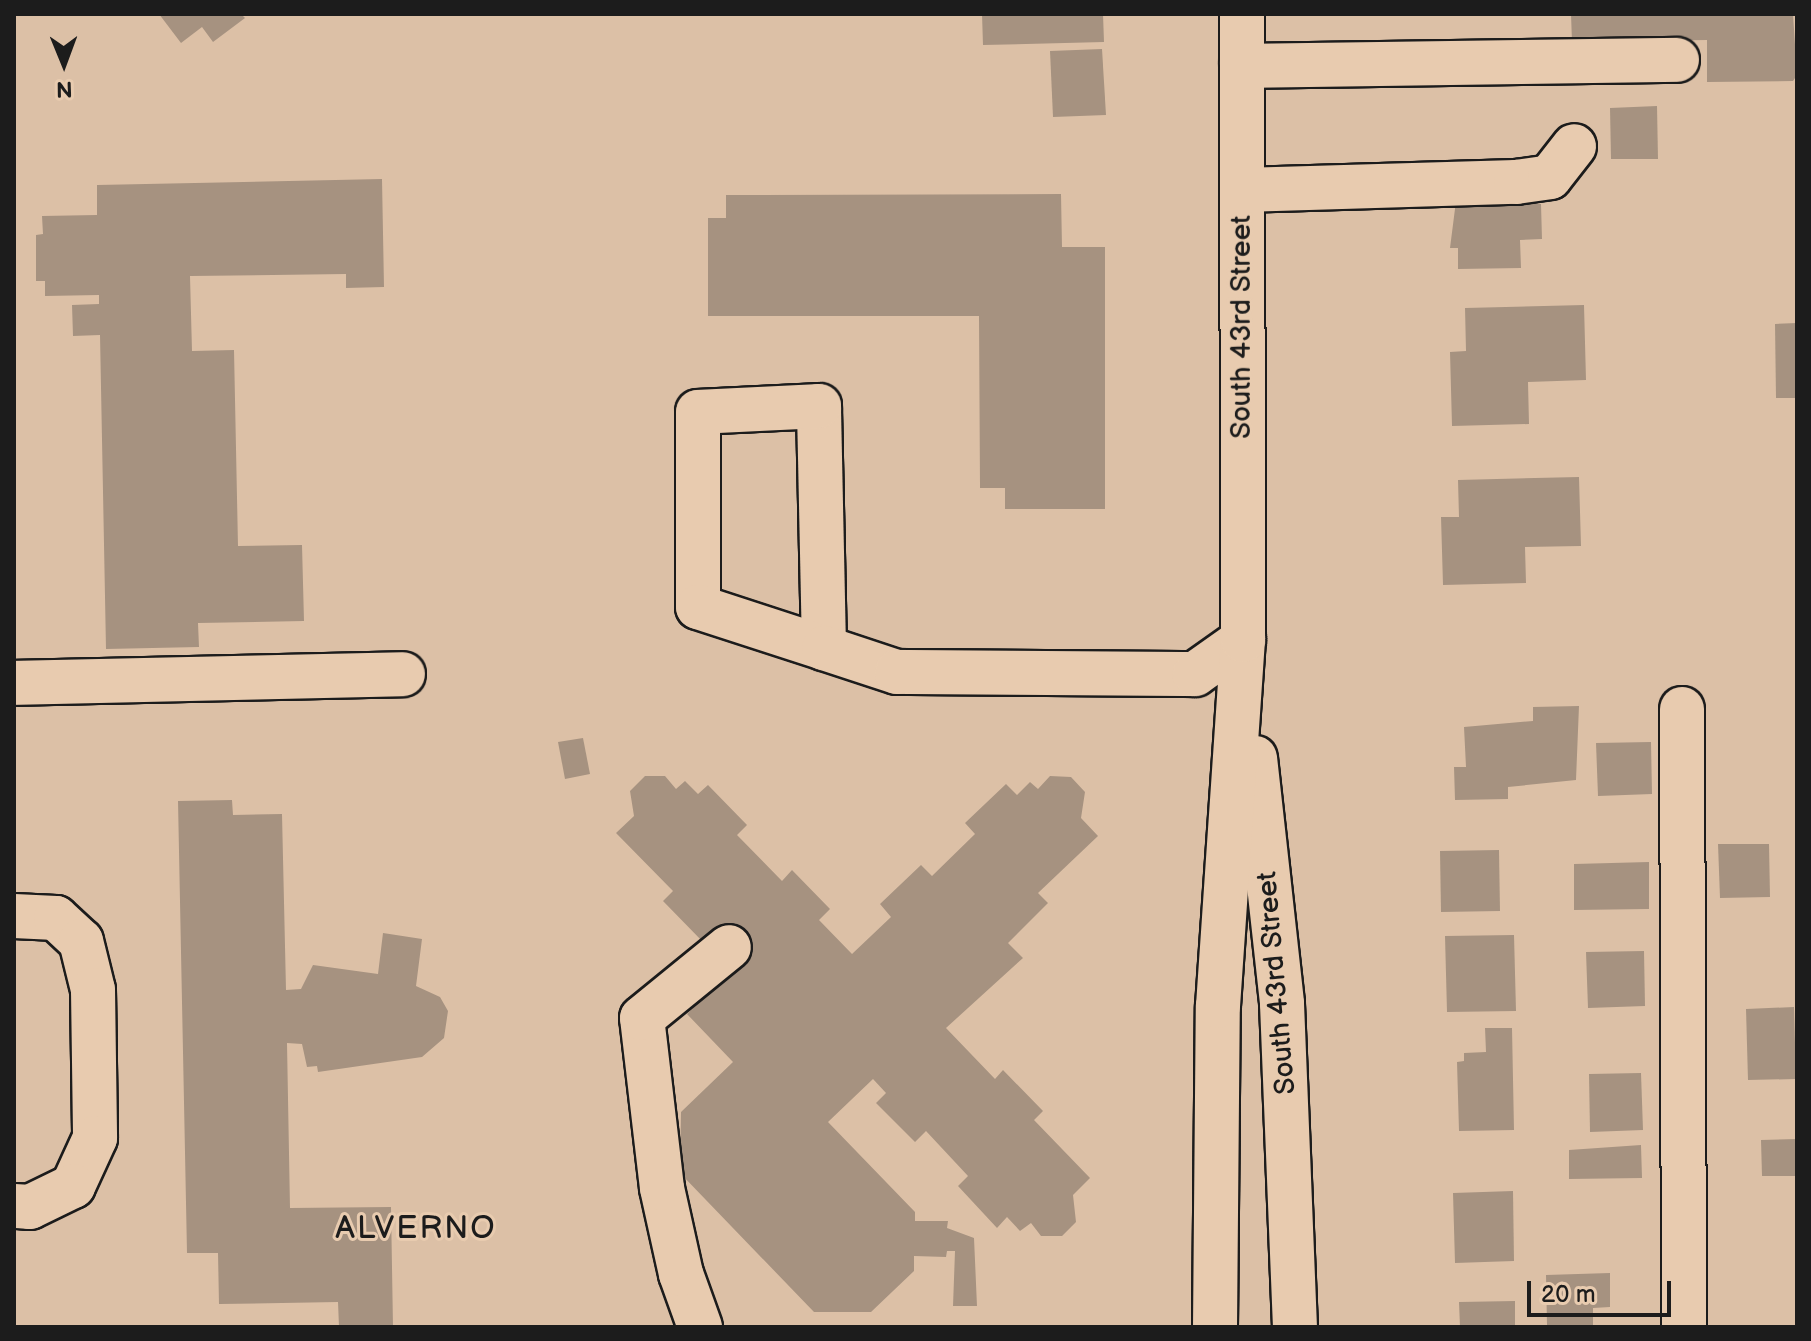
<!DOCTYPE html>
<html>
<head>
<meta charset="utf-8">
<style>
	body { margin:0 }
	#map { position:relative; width:1811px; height:1341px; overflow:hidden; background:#dcc0a6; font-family:"Balsamiq Sans",sans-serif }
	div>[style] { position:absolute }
	.building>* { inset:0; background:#a69280 }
	.roads { filter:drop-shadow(2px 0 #1c1c1c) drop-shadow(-2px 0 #1c1c1c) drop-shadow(0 2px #1c1c1c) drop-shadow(0 -2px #1c1c1c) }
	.minor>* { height:44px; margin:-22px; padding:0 22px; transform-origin:22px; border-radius:22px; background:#e8cbaf }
	.major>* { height:44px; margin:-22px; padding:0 22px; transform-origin:22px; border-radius:22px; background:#e8cbaf }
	span { translate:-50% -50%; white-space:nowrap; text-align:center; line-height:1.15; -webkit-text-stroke:6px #e8cbaf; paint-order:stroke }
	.street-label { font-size:28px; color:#1c1c1c }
	.quarter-label { font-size:32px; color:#1c1c1c; letter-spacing:2px }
	.frame { position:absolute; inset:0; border:16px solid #1c1c1c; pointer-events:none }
	.north { position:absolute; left:24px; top:24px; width:80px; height:80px; -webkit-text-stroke:6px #e8cbaf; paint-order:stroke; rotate:179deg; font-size:22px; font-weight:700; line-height:32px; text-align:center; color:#1c1c1c }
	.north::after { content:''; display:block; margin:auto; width:28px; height:36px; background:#1c1c1c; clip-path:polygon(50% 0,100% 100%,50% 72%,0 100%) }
	.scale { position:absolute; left:1527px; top:1281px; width:144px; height:36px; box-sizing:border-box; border:4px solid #1c1c1c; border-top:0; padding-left:10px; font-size:24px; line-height:28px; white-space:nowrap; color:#1c1c1c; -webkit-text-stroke:6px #e8cbaf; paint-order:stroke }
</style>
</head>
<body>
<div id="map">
	<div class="building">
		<i style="clip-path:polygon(159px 14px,241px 14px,245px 18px,213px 42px,202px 27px,181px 43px)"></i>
		<i style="clip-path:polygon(982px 14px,1103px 14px,1104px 42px,983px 45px)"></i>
		<i style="clip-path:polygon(1571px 14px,1793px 14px,1797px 75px,1793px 81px,1707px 82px,1707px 40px,1572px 42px)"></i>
		<i style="clip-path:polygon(1102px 49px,1106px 115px,1053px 117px,1050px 51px)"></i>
		<i style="clip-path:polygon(1657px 106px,1658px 159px,1611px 159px,1610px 108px)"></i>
		<i style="clip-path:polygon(382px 179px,384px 287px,346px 288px,346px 274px,190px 276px,192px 351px,234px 350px,238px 546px,302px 545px,304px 621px,198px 623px,199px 647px,106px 649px,100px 335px,73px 336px,72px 305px,99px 304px,99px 295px,45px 296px,45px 281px,36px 281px,36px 235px,43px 234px,42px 216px,97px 215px,97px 185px)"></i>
		<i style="clip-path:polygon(1061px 194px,1062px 247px,1105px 247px,1105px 509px,1005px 509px,1005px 488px,980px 488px,979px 316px,708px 316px,708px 218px,726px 218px,726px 195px)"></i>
		<i style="clip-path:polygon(1456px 201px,1541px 204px,1542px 239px,1520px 240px,1521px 268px,1458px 269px,1458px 248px,1450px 248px)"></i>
		<i style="clip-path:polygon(1584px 305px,1586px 380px,1528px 382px,1529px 424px,1452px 426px,1450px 352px,1466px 351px,1465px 308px)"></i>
		<i style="clip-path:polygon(1797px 323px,1797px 398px,1776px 398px,1775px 324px)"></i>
		<i style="clip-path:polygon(1579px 477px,1581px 546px,1525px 547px,1526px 583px,1443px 585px,1441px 517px,1459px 517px,1458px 480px)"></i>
		<i style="clip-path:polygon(1579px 706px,1576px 780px,1508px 787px,1508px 799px,1455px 800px,1454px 767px,1466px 767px,1464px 727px,1533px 721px,1533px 707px)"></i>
		<i style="clip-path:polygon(583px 738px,590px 774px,565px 779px,558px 742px)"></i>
		<i style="clip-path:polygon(1651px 742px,1652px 794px,1598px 796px,1596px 743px)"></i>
		<i style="clip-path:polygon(645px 776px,665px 776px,676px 789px,685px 781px,698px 794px,708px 785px,747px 825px,737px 835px,782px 881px,792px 870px,830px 909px,819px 920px,852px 954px,891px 917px,880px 904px,921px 865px,932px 876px,975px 834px,965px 823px,1006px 784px,1017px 795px,1030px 782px,1038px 789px,1050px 776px,1071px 777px,1085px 792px,1081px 818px,1098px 836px,1038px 893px,1048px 903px,1008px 943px,1023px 958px,946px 1028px,995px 1079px,1003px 1070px,1043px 1111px,1034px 1120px,1090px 1178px,1073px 1195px,1076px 1222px,1062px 1236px,1041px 1236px,1031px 1223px,1020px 1231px,1007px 1217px,997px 1228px,958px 1186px,968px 1176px,926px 1131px,915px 1142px,876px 1103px,886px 1093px,873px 1079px,828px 1122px,915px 1212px,915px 1221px,948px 1221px,947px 1228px,974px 1238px,977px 1306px,953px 1306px,955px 1251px,947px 1251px,946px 1257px,914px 1256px,914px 1271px,871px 1312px,814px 1312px,680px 1173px,681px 1112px,733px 1062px,687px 1014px,743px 961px,713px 931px,703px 942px,663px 901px,673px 891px,616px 833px,634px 816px,630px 791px)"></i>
		<i style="clip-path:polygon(232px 800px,233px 815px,282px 814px,286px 990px,301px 989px,313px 965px,378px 974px,383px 933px,422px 939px,416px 986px,440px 997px,448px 1011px,444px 1038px,422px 1057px,318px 1072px,317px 1066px,307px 1067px,302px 1044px,287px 1043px,290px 1208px,391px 1207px,393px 1327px,339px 1327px,338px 1302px,219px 1304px,218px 1253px,187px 1253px,178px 801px)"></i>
		<i style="clip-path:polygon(1718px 844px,1769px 844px,1770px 897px,1720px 898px)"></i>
		<i style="clip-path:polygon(1499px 850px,1500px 911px,1441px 912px,1440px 851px)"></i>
		<i style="clip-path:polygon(1649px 862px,1649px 909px,1574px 910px,1574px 864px)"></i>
		<i style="clip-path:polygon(1514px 935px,1516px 1011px,1447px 1012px,1445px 936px)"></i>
		<i style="clip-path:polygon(1644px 951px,1645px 1006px,1588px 1008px,1586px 952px)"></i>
		<i style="clip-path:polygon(1794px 1007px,1796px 1079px,1748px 1080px,1746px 1009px)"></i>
		<i style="clip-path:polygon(1485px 1028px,1512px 1028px,1514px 1130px,1459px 1131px,1457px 1062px,1464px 1061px,1464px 1053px,1486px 1052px)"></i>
		<i style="clip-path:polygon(1641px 1073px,1643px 1130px,1590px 1132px,1589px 1074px)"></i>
		<i style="clip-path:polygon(1797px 1139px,1797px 1176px,1762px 1176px,1761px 1140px)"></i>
		<i style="clip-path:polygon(1641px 1145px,1642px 1178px,1569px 1179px,1569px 1150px)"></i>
		<i style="clip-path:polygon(1513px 1191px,1514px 1261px,1455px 1263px,1453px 1193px)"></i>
		<i style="clip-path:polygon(1610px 1273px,1610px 1307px,1593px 1308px,1593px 1326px,1547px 1325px,1546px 1275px)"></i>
		<i style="clip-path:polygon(1515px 1301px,1515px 1327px,1460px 1327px,1459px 1302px)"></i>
	</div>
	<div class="roads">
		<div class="minor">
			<i style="left:1242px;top:66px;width:435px;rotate:-0.8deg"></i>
			<i style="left:1242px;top:190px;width:274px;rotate:-1.7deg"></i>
			<i style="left:1516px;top:182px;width:34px;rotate:-8deg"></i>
			<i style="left:1550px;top:177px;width:39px;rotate:-52deg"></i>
			<i style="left:824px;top:648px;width:242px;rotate:-91.2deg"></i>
			<i style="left:819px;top:406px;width:121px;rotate:177.2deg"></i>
			<i style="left:698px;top:412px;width:195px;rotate:90deg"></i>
			<i style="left:698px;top:607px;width:133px;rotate:18deg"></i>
			<i style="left:824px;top:648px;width:77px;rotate:18.2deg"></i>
			<i style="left:897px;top:672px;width:298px;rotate:0.4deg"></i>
			<i style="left:1195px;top:674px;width:59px;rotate:-35.3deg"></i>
			<i style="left:14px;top:683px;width:389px;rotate:-1.3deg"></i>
			<i style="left:1682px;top:709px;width:618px;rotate:89.81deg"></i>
			<i style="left:14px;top:916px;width:42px;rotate:2.7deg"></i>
			<i style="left:56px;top:918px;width:34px;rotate:43deg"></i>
			<i style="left:81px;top:941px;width:50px;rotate:76.2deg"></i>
			<i style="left:93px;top:990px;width:148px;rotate:89.2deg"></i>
			<i style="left:95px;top:1138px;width:53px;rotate:114.6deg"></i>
			<i style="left:73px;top:1186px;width:48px;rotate:154deg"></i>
			<i style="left:30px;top:1207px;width:16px;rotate:-176deg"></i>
			<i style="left:700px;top:1327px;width:56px;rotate:-109.7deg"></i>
			<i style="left:681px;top:1274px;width:88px;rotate:-102.5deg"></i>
			<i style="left:662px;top:1188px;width:171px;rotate:-96.7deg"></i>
			<i style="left:642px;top:1018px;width:112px;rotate:-39.2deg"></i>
		</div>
		<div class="major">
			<i style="left:1255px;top:758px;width:247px;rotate:83.7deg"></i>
			<i style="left:1282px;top:1004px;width:323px;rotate:87.7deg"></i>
			<i style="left:1215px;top:1327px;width:321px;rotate:-89.5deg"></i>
			<i style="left:1218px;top:1006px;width:367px;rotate:-86.1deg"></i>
			<i style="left:1243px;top:640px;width:626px;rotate:-90.09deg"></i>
		</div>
	</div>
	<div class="street-label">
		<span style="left:1242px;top:327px;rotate:-90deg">South 43rd Street</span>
		<span style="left:1277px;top:983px;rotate:-95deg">South 43rd Street</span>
	</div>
	<div class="quarter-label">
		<span style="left:416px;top:1229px">ALVERNO</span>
	</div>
	<div class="frame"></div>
	<div class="north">N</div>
	<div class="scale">20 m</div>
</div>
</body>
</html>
